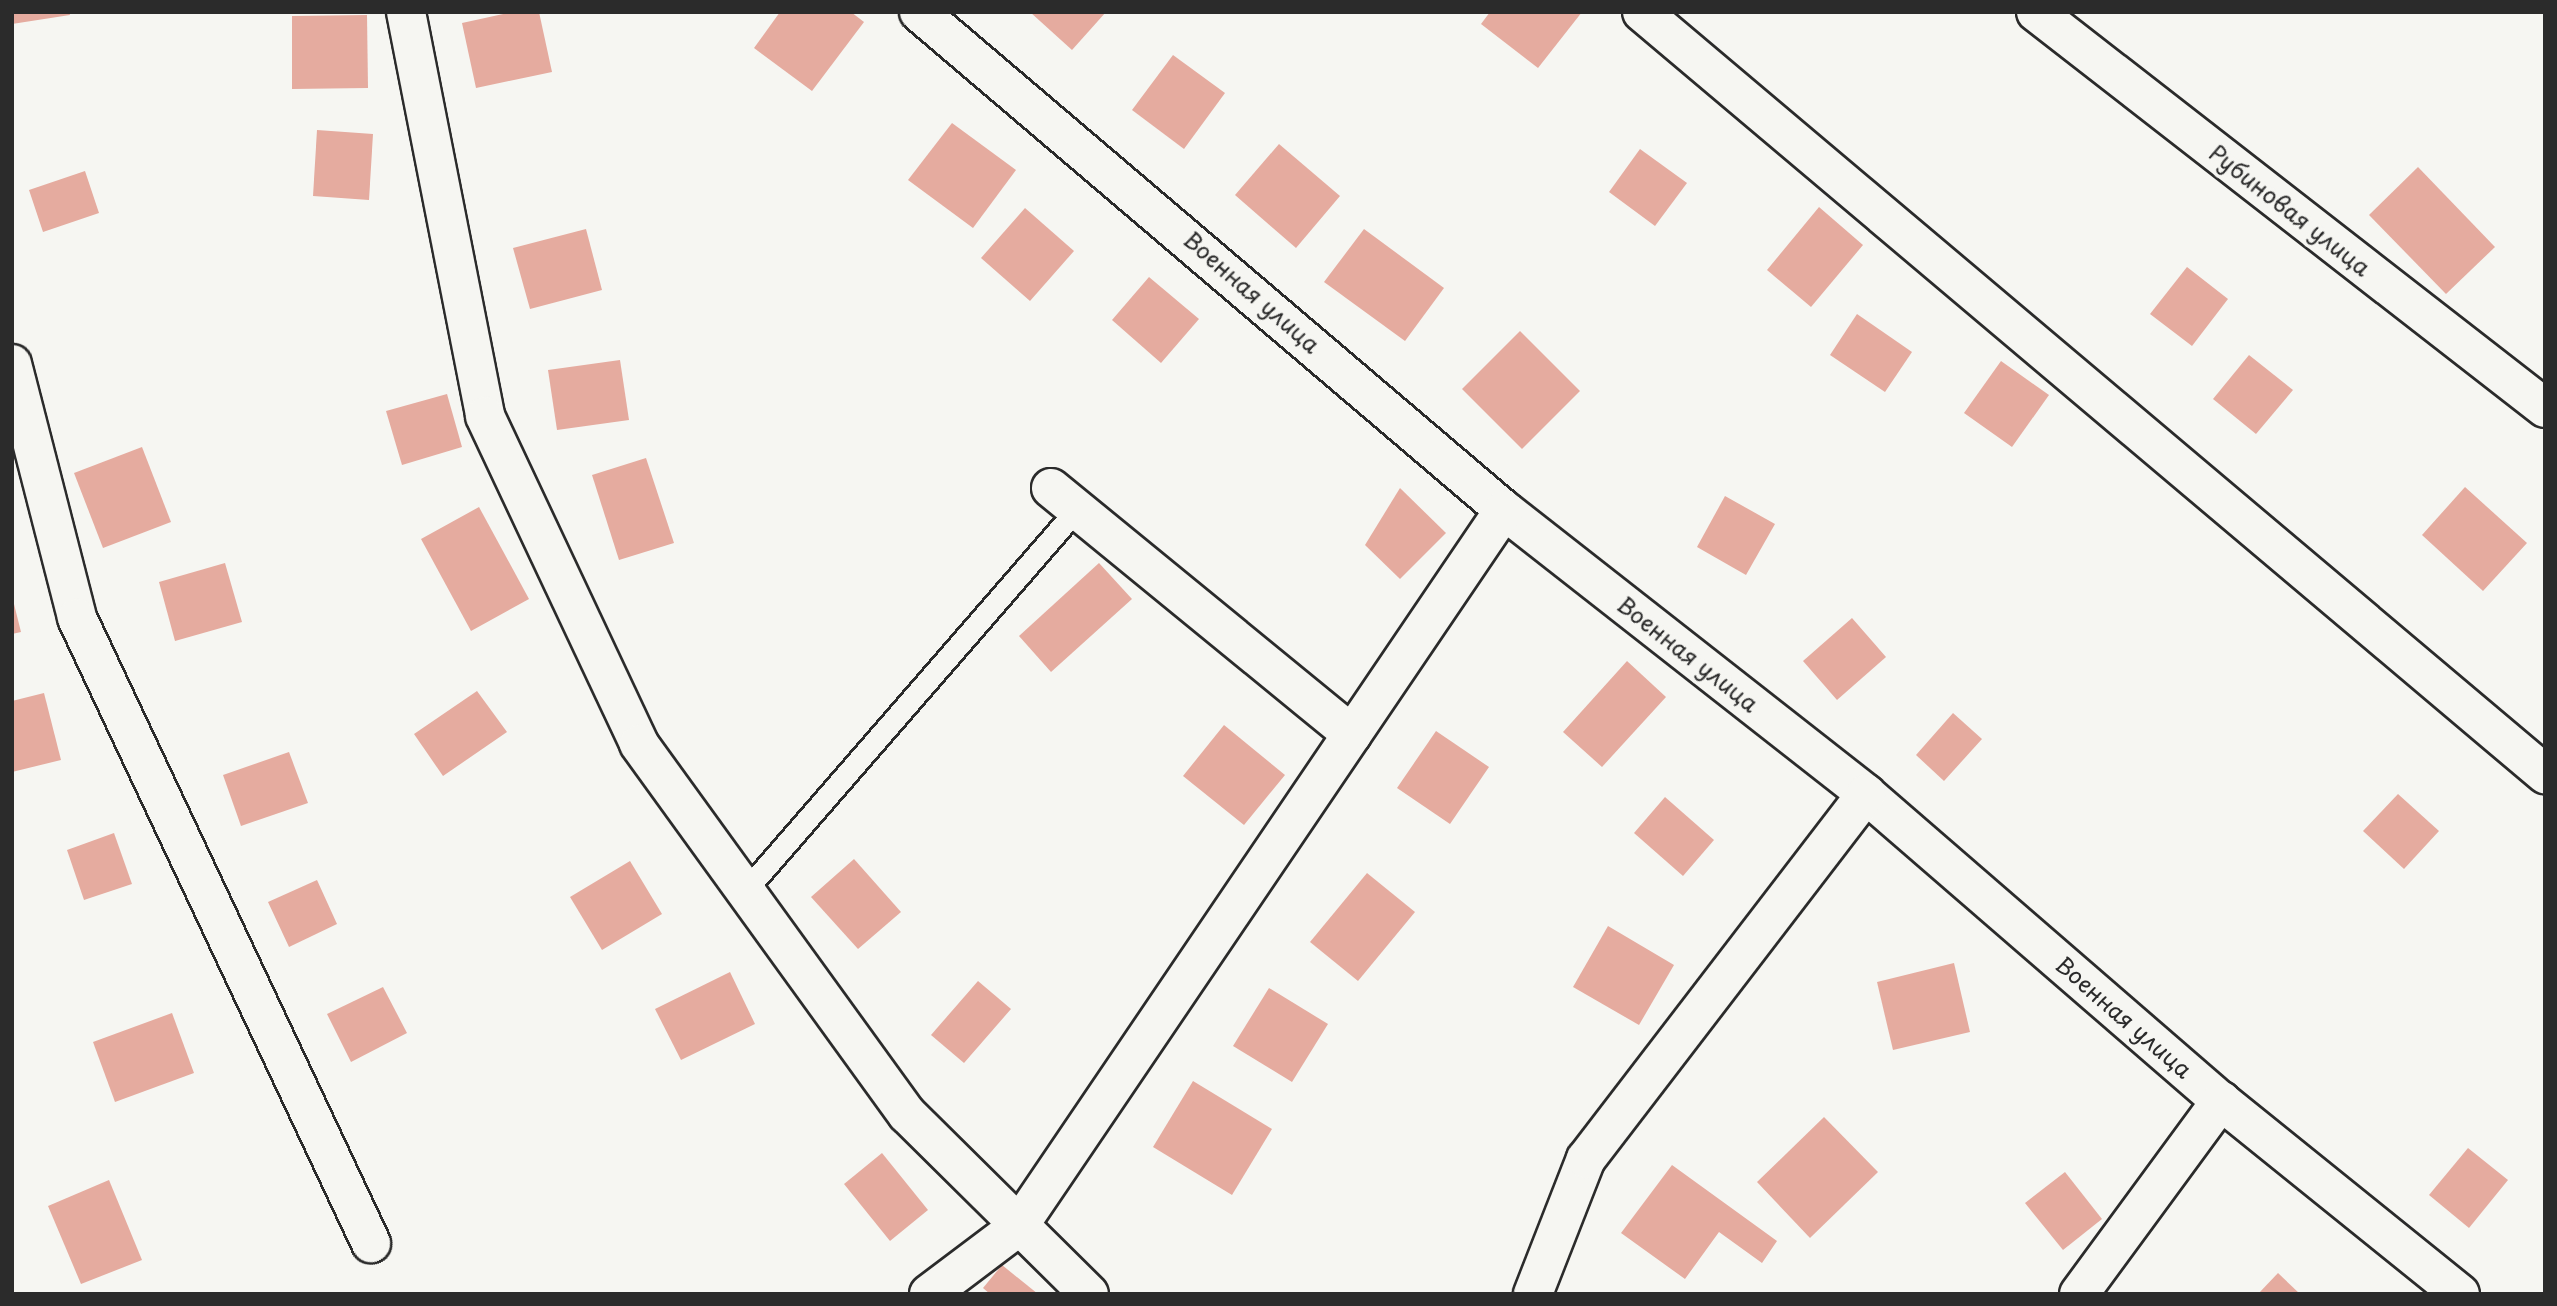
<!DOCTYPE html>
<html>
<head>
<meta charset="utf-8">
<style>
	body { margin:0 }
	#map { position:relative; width:2557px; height:1306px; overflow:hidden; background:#f6f6f2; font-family:"Playpen Sans",sans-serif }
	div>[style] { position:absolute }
	.building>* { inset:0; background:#e5ab9f }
	.roads { filter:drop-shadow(2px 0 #2b2b2b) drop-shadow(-2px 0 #2b2b2b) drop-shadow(0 2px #2b2b2b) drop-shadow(0 -2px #2b2b2b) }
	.lane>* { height:21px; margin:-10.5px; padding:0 10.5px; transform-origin:10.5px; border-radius:10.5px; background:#f6f6f2 }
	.street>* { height:38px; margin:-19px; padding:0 19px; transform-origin:19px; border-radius:19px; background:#f6f6f2 }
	span { translate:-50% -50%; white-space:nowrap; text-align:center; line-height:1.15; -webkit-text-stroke:7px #f6f6f2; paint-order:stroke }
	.street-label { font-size:23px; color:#2b2b2b }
	.frame { position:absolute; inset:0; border:14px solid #2b2b2b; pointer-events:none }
</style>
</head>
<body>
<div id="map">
	<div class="building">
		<i style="clip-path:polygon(12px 12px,69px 12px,70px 15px,12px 24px)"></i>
		<i style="clip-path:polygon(512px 12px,539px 12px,552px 72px,476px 88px,462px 23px)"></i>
		<i style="clip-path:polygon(780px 12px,851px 12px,864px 22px,812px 91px,754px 48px)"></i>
		<i style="clip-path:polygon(1030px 12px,1106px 12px,1072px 50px)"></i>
		<i style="clip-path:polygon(1490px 12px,1582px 12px,1538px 68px,1481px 24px)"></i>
		<i style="clip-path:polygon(367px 15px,368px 88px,292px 89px,292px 16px)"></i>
		<i style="clip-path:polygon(1173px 55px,1225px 93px,1184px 149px,1132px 110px)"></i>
		<i style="clip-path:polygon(952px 123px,1016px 170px,973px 228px,908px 180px)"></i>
		<i style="clip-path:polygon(317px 130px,373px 134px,369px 200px,313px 196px)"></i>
		<i style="clip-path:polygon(1279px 144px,1340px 196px,1296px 248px,1235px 195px)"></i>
		<i style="clip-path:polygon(1640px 149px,1687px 183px,1655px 226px,1609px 192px)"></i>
		<i style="clip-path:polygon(2418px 167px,2495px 247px,2446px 294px,2369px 215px)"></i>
		<i style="clip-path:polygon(85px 171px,99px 213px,43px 232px,29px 190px)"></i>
		<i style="clip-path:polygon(1819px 207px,1863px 245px,1811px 307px,1767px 270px)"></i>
		<i style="clip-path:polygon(1025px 208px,1074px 251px,1030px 301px,981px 258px)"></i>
		<i style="clip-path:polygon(586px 229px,602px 290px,530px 309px,513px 248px)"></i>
		<i style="clip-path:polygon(1364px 229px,1444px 288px,1405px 341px,1324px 282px)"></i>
		<i style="clip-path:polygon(2187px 267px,2228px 299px,2192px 346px,2150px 314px)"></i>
		<i style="clip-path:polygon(1149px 277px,1199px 319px,1161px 363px,1112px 320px)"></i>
		<i style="clip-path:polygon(1857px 314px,1912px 352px,1885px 392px,1830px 355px)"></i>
		<i style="clip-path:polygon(1520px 331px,1580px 391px,1522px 449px,1462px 389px)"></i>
		<i style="clip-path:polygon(2249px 355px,2293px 390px,2256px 434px,2213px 399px)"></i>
		<i style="clip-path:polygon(620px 360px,629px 420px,557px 430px,548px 370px)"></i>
		<i style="clip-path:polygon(2001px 361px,2049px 395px,2012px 447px,1964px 413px)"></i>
		<i style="clip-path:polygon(447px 394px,462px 447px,402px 465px,386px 411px)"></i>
		<i style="clip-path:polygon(142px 447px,171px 522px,103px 548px,74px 473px)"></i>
		<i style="clip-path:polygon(646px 458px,674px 543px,619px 560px,592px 475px)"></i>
		<i style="clip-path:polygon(2465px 487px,2527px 543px,2483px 591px,2422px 535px)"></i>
		<i style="clip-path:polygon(1400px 488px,1446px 533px,1400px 579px,1365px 545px)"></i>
		<i style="clip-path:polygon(1725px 496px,1775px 524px,1746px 575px,1697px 547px)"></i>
		<i style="clip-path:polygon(479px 507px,529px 599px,471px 631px,421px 539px)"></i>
		<i style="clip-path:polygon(225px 563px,242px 622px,175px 641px,159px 582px)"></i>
		<i style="clip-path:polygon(1099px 563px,1132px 599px,1051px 672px,1019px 636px)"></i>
		<i style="clip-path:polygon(12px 596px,21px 632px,12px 634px)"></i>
		<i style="clip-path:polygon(1852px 618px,1886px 657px,1837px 700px,1803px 661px)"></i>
		<i style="clip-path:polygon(1627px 661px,1666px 697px,1602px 767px,1563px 732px)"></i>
		<i style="clip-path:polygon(477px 691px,507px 732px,443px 776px,414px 734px)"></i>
		<i style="clip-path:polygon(44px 693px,61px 760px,12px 772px,12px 701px)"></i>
		<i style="clip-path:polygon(1953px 713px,1982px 739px,1944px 781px,1916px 755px)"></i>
		<i style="clip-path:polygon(1224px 725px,1285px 775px,1244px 825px,1183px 776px)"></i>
		<i style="clip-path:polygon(1436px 731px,1489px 767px,1450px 824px,1397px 788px)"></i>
		<i style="clip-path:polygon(289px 752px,308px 803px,241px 826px,223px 775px)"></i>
		<i style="clip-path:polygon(2398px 794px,2439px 831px,2404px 869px,2363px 831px)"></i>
		<i style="clip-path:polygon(1665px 797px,1714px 840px,1683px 876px,1634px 833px)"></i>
		<i style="clip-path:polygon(114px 833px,132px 884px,84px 900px,67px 850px)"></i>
		<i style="clip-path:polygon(854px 859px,901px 912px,858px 949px,811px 897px)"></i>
		<i style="clip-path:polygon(630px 861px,662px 914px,602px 950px,570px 897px)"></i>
		<i style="clip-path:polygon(1367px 873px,1415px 912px,1358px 981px,1310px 942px)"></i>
		<i style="clip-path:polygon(317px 880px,337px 924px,289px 947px,268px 902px)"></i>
		<i style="clip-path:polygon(1608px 926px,1674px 965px,1639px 1025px,1573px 987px)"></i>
		<i style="clip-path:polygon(1954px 963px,1970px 1032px,1893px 1050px,1877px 982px)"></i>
		<i style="clip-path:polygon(730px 972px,755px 1024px,681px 1060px,655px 1009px)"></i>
		<i style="clip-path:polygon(978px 981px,1011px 1009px,964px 1063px,931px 1035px)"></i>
		<i style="clip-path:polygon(383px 987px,407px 1033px,351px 1062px,327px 1014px)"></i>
		<i style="clip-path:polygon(1269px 988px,1328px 1024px,1292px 1082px,1233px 1046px)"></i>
		<i style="clip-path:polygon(172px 1013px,194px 1073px,115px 1102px,93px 1042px)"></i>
		<i style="clip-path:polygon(1193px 1081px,1272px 1129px,1232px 1195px,1153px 1147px)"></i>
		<i style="clip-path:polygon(1824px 1117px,1878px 1172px,1810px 1238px,1757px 1182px)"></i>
		<i style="clip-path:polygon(2468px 1148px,2508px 1180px,2469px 1228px,2429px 1195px)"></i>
		<i style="clip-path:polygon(882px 1153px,928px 1210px,890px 1241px,844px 1184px)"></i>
		<i style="clip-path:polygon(1672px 1165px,1777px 1241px,1762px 1263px,1719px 1232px,1685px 1279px,1621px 1233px)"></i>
		<i style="clip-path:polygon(2065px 1172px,2102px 1219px,2063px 1250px,2025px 1203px)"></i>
		<i style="clip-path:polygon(109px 1180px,142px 1260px,81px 1284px,48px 1206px)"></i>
		<i style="clip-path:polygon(1002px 1265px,1038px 1294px,990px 1294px,983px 1288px)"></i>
		<i style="clip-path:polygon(2278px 1273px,2300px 1294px,2258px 1294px)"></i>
	</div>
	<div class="roads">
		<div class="lane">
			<i style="left:745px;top:891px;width:506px;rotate:-49.01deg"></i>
		</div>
		<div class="street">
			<i style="left:406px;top:12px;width:412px;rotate:78.9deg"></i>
			<i style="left:485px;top:416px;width:362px;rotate:64.8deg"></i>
			<i style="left:639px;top:744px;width:457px;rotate:54.1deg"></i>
			<i style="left:907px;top:1114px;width:256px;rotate:44.7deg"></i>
			<i style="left:919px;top:12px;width:768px;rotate:40.41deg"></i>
			<i style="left:1504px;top:510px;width:460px;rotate:38.1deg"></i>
			<i style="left:1866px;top:794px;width:469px;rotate:40.9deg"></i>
			<i style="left:2221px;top:1101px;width:307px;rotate:38.9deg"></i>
			<i style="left:1642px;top:12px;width:1182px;rotate:40.16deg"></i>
			<i style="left:2036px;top:12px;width:645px;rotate:37.88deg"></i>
			<i style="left:12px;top:364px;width:262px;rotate:75.6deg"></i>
			<i style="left:77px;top:618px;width:691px;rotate:64.81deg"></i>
			<i style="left:1051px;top:488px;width:389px;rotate:39.3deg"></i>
			<i style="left:929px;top:1294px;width:111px;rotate:-37deg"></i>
			<i style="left:1018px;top:1227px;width:866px;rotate:-55.87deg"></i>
			<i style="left:1533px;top:1294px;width:145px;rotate:-68.6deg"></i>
			<i style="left:1586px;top:1159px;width:460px;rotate:-52.5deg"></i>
			<i style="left:2079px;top:1294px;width:240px;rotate:-53.7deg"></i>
		</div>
	</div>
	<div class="street-label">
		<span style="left:2290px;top:210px;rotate:38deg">Рубиновая улица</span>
		<span style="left:1252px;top:292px;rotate:41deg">Военная улица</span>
		<span style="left:1688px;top:654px;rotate:38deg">Военная улица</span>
		<span style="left:2124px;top:1017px;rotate:41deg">Военная улица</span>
	</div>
	<div class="frame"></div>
</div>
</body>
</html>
